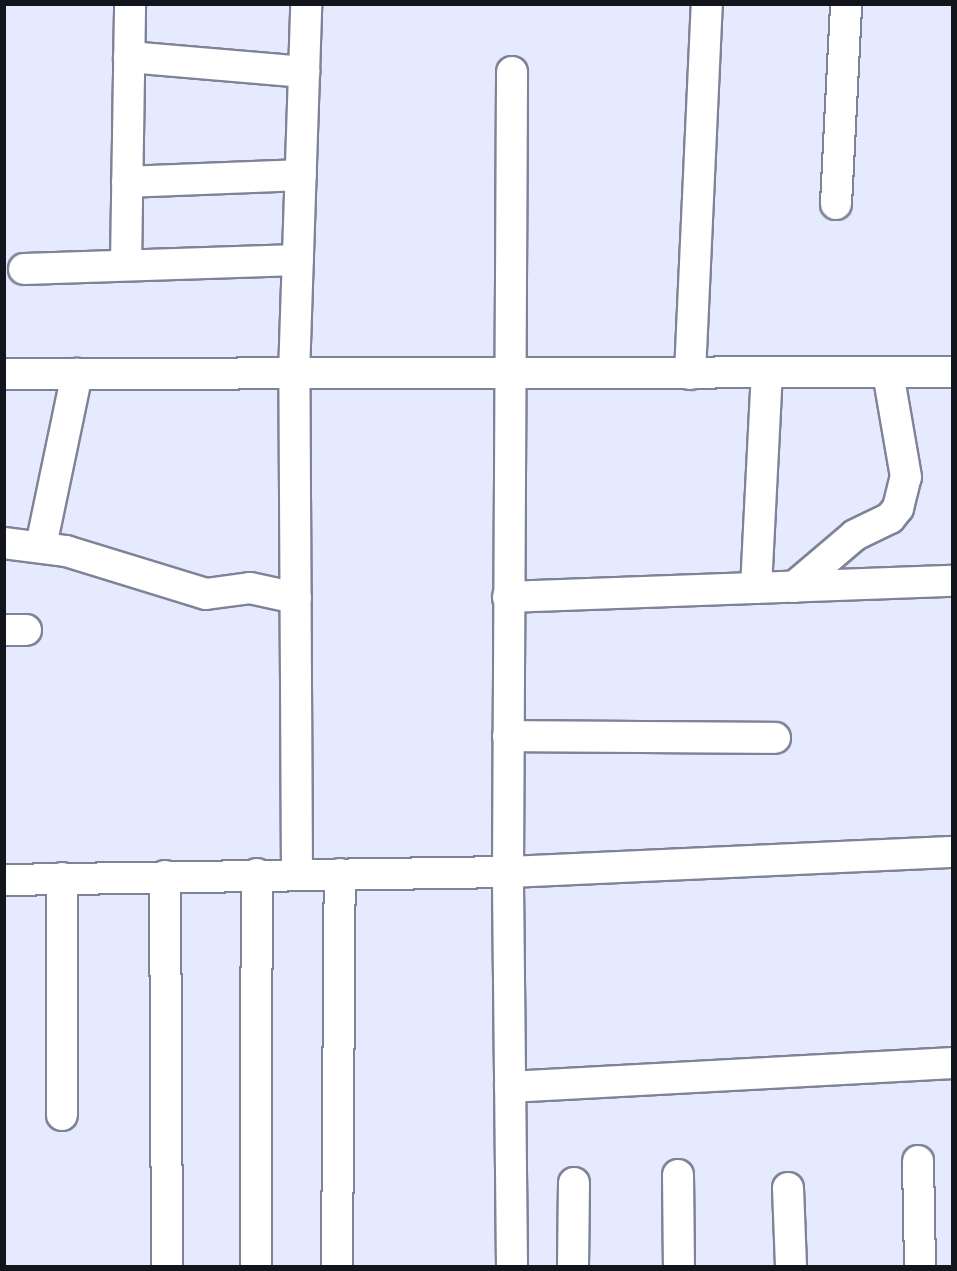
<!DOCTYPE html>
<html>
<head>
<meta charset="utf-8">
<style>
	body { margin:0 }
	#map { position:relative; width:957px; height:1271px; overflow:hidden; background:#e5eaff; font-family:Merriweather,serif }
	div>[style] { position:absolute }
	.roads { filter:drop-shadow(2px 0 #7f8396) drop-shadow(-2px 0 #7f8396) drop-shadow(0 2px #7f8396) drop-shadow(0 -2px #7f8396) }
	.minor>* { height:30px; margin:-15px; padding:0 15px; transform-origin:15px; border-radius:15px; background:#fff }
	span { translate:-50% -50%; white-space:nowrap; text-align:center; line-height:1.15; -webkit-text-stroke:5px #fff; paint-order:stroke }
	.frame { position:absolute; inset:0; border:6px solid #13151c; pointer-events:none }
</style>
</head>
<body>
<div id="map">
	<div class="roads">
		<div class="minor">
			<i style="left:129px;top:57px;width:176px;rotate:4.9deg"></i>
			<i style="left:127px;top:182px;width:174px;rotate:-2.3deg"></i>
			<i style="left:836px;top:204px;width:200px;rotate:-87.1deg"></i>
			<i style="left:126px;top:265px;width:261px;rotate:-89.1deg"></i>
			<i style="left:24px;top:269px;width:274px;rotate:-1.9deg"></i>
			<i style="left:4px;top:374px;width:948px;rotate:-0.12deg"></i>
			<i style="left:690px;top:374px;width:370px;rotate:-87.4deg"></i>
			<i style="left:4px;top:543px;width:63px;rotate:7.4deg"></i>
			<i style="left:66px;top:551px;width:146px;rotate:17.1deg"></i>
			<i style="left:206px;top:594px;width:44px;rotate:-7.8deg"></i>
			<i style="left:250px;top:588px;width:47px;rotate:12.3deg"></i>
			<i style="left:41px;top:546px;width:176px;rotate:-78.2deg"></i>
			<i style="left:794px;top:587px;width:80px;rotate:-40.4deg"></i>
			<i style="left:855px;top:535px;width:39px;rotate:-26deg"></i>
			<i style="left:890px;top:518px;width:13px;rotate:-51deg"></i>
			<i style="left:898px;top:508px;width:32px;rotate:-76deg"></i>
			<i style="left:906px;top:477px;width:106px;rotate:-99.8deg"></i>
			<i style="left:756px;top:588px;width:214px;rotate:-87.1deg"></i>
			<i style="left:508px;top:597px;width:444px;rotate:-2.1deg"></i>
			<i style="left:4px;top:630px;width:22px"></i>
			<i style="left:508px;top:736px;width:267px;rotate:0.4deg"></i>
			<i style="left:297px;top:874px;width:499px;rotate:-90.3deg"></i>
			<i style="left:294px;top:375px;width:371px;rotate:-88.1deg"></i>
			<i style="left:165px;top:876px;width:390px;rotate:89.7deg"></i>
			<i style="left:4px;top:880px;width:504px;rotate:-0.91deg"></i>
			<i style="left:508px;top:872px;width:444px;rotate:-2.6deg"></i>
			<i style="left:510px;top:1087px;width:443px;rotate:-3.1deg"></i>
			<i style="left:62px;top:1115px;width:237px;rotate:-90deg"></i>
			<i style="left:918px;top:1161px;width:105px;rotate:88.9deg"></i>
			<i style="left:678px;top:1175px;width:91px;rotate:89.4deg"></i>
			<i style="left:788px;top:1188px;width:78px;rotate:87.8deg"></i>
			<i style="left:256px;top:1266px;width:392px;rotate:-89.9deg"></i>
			<i style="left:337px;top:1266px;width:392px;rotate:-89.6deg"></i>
			<i style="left:512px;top:1266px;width:394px;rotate:-90.6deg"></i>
			<i style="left:508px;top:872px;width:800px;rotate:-89.71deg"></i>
			<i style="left:573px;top:1266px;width:83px;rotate:-89.3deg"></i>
		</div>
	</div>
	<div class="frame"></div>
</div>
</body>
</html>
